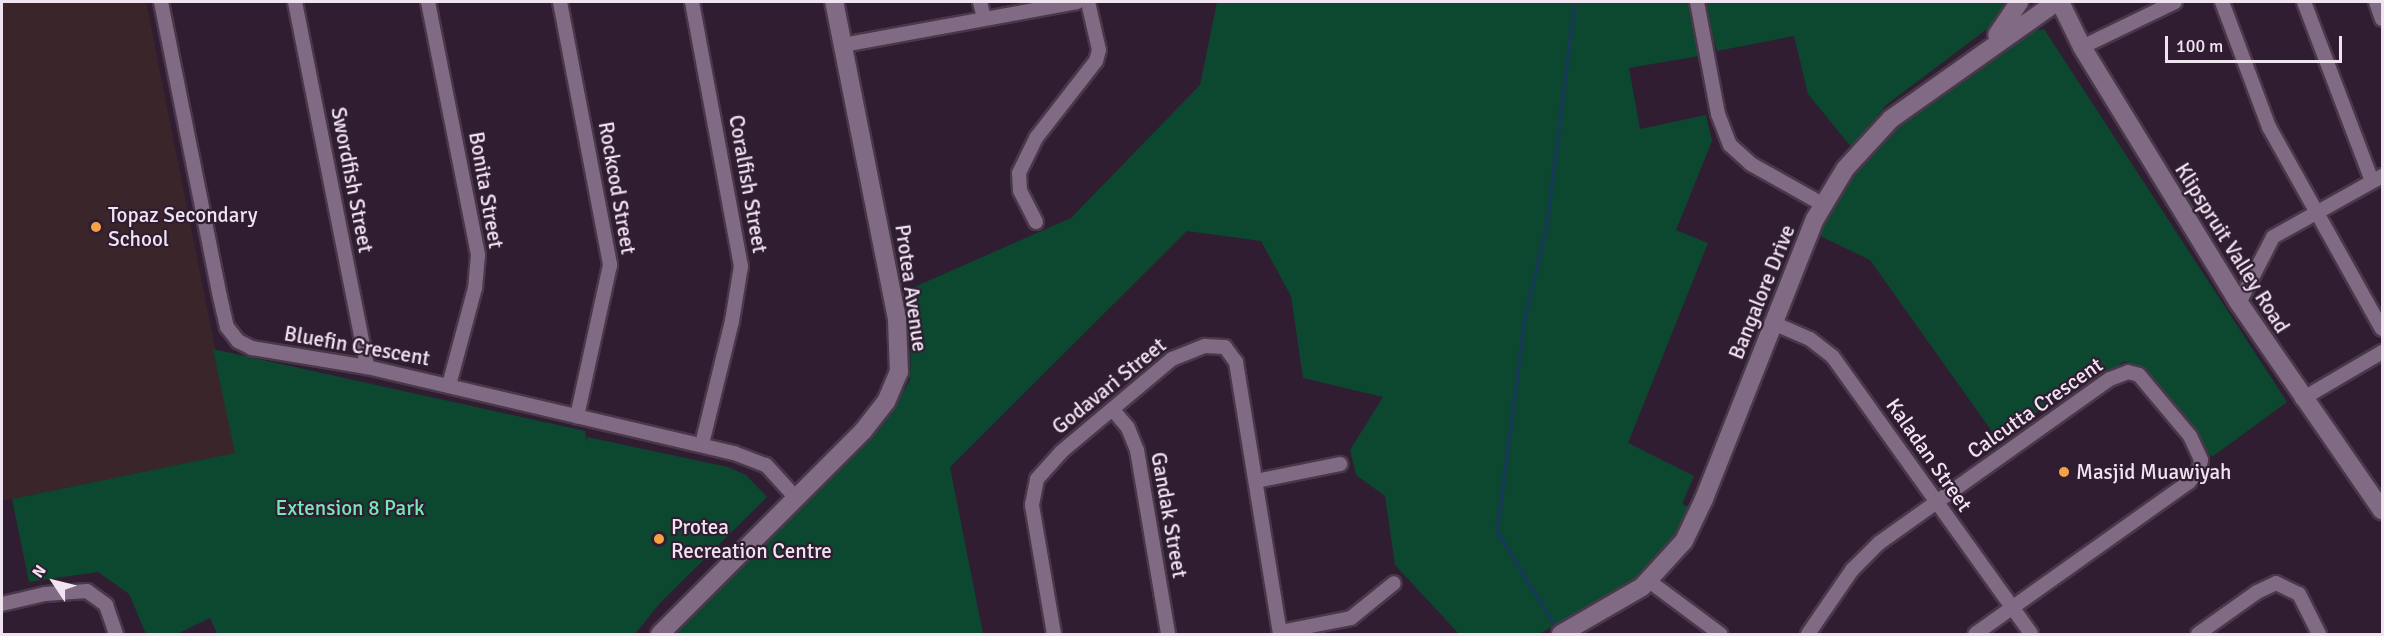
<!DOCTYPE html>
<html>
<head>
<meta charset="utf-8">
<style>
	body { margin:0 }
	#map { position:relative; width:2384px; height:636px; overflow:hidden; background:#301d32; font-family:Signika,sans-serif }
	div>[style] { position:absolute }
	.education>* { inset:0; background:#3a262a }
	.green>* { inset:0; background:#0c4730 }
	.stream>* { height:4px; margin:-2px; padding:0 2px; transform-origin:2px; border-radius:2px; background:#163c54 }
	.roads { filter:drop-shadow(2px 0 #483849) drop-shadow(-2px 0 #483849) drop-shadow(0 2px #483849) drop-shadow(0 -2px #483849) }
	.street>* { height:14px; margin:-7px; padding:0 7px; transform-origin:7px; border-radius:7px; background:#816a83 }
	.secondary>* { height:18px; margin:-9px; padding:0 9px; transform-origin:9px; border-radius:9px; background:#816a83 }
	.dots>* { width:16px; height:16px; translate:-50% -50%; box-sizing:border-box; border:3px solid #301d32; border-radius:50% }
	span { translate:-50% -50%; white-space:nowrap; text-align:center; line-height:1.15; -webkit-text-stroke:4.5px #301d32; paint-order:stroke }
	.street-label { font-size:21px; color:#f1e4f1 }
	.poi-label { font-size:21px; color:#f1e4f1 }
	.left { translate:0 -50%; text-align:left }
	.park-label { font-size:21px; color:#75e9b5 }
	.frame { position:absolute; inset:0; border:3px solid #f1e4f1; pointer-events:none }
	.north { position:absolute; left:24px; top:552px; width:60px; height:60px; -webkit-text-stroke:4px #301d32; paint-order:stroke; rotate:305deg; font-size:16px; font-weight:700; line-height:24px; text-align:center; color:#f1e4f1 }
	.north::after { content:''; display:block; margin:auto; width:21px; height:27px; background:#f1e4f1; clip-path:polygon(50% 0,100% 100%,50% 72%,0 100%) }
	.scale { position:absolute; left:2165px; top:36px; width:177px; height:27px; box-sizing:border-box; border:3px solid #f1e4f1; border-top:0; padding-left:8px; font-size:18px; line-height:21px; white-space:nowrap; color:#f1e4f1; -webkit-text-stroke:4px #301d32; paint-order:stroke }
</style>
</head>
<body>
<div id="map">
	<div class="education">
		<i style="clip-path:polygon(2px 2px,146px 2px,236px 453px,2px 501px)"></i>
	</div>
	<div class="green">
		<i style="clip-path:polygon(1217px 2px,1689px 2px,1699px 56px,1629px 68px,1640px 129px,1706px 115px,1712px 141px,1676px 230px,1708px 243px,1628px 443px,1694px 476px,1682px 504px,1692px 508px,1677px 536px,1641px 578px,1539px 634px,1459px 634px,1395px 565px,1385px 496px,1356px 475px,1350px 450px,1383px 397px,1303px 378px,1291px 296px,1261px 241px,1187px 231px,950px 467px,983px 634px,673px 634px,884px 424px,910px 380px,912px 288px,1071px 218px,1200px 85px)"></i>
		<i style="clip-path:polygon(1703px 2px,2013px 2px,1999px 20px,1886px 105px,1852px 148px,1808px 94px,1794px 36px,1717px 51px)"></i>
		<i style="clip-path:polygon(2044px 29px,2287px 402px,2212px 457px,2143px 371px,2124px 361px,2106px 376px,2099px 368px,1998px 440px,1870px 260px,1816px 234px,1836px 198px,1873px 149px,1899px 123px,2031px 31px)"></i>
		<i style="clip-path:polygon(213px 349px,585px 431px,588px 447px,587px 437px,728px 467px,746px 475px,767px 497px,660px 603px,635px 634px,217px 634px,210px 618px,177px 634px,146px 634px,129px 594px,98px 572px,29px 582px,12px 499px,235px 453px)"></i>
	</div>
	<div class="stream">
		<i style="left:1558px;top:631px;width:117px;rotate:-121.4deg"></i>
		<i style="left:1497px;top:531px;width:216px;rotate:-82.5deg"></i>
		<i style="left:1525px;top:317px;width:94px;rotate:-76.4deg"></i>
		<i style="left:1547px;top:226px;width:226px;rotate:-82.9deg"></i>
	</div>
	<div class="roads">
		<div class="street">
			<i style="left:161px;top:2px;width:301px;rotate:78.7deg"></i>
			<i style="left:220px;top:297px;width:31px;rotate:77deg"></i>
			<i style="left:227px;top:327px;width:18px;rotate:52deg"></i>
			<i style="left:238px;top:341px;width:16px;rotate:27deg"></i>
			<i style="left:252px;top:348px;width:117px;rotate:9.4deg"></i>
			<i style="left:367px;top:367px;width:377px;rotate:13.2deg"></i>
			<i style="left:734px;top:453px;width:34px;rotate:21deg"></i>
			<i style="left:766px;top:465px;width:45px;rotate:47.7deg"></i>
			<i style="left:295px;top:2px;width:372px;rotate:78.8deg"></i>
			<i style="left:428px;top:2px;width:258px;rotate:78.8deg"></i>
			<i style="left:478px;top:255px;width:33px;rotate:95deg"></i>
			<i style="left:475px;top:288px;width:100px;rotate:105deg"></i>
			<i style="left:560px;top:2px;width:268px;rotate:79.2deg"></i>
			<i style="left:610px;top:265px;width:155px;rotate:102.3deg"></i>
			<i style="left:692px;top:2px;width:269px;rotate:79.5deg"></i>
			<i style="left:741px;top:266px;width:56px;rotate:99.3deg"></i>
			<i style="left:732px;top:321px;width:127px;rotate:103.7deg"></i>
			<i style="left:980px;top:2px;width:16px;rotate:76deg"></i>
			<i style="left:1697px;top:2px;width:114px;rotate:79.4deg"></i>
			<i style="left:1718px;top:114px;width:33px;rotate:69deg"></i>
			<i style="left:1730px;top:145px;width:28px;rotate:42deg"></i>
			<i style="left:1751px;top:164px;width:81px;rotate:29.4deg"></i>
			<i style="left:2222px;top:2px;width:134px;rotate:69.4deg"></i>
			<i style="left:2269px;top:127px;width:231px;rotate:60.8deg"></i>
			<i style="left:2304px;top:2px;width:191px;rotate:69.2deg"></i>
			<i style="left:2376px;top:2px;width:18px;rotate:71deg"></i>
			<i style="left:843px;top:45px;width:238px;rotate:-10.4deg"></i>
			<i style="left:2082px;top:47px;width:103px;rotate:-25.8deg"></i>
			<i style="left:1036px;top:222px;width:35px;rotate:-117deg"></i>
			<i style="left:1020px;top:191px;width:18px;rotate:-93deg"></i>
			<i style="left:1019px;top:173px;width:39px;rotate:-64deg"></i>
			<i style="left:1036px;top:138px;width:98px;rotate:-52.1deg"></i>
			<i style="left:1096px;top:61px;width:11px;rotate:-75deg"></i>
			<i style="left:1099px;top:50px;width:49px;rotate:-102.9deg"></i>
			<i style="left:2239px;top:303px;width:74px;rotate:-62.7deg"></i>
			<i style="left:2273px;top:237px;width:125px;rotate:-29.2deg"></i>
			<i style="left:1773px;top:323px;width:40px;rotate:23.4deg"></i>
			<i style="left:1810px;top:339px;width:29px;rotate:38deg"></i>
			<i style="left:1833px;top:357px;width:340px;rotate:54.4deg"></i>
			<i style="left:2302px;top:399px;width:93px;rotate:-30.4deg"></i>
			<i style="left:1113px;top:410px;width:23px;rotate:50deg"></i>
			<i style="left:1128px;top:428px;width:24px;rotate:68deg"></i>
			<i style="left:1137px;top:450px;width:187px;rotate:80.4deg"></i>
			<i style="left:1256px;top:481px;width:86px;rotate:-11.4deg"></i>
			<i style="left:1649px;top:581px;width:89px;rotate:36.7deg"></i>
			<i style="left:2px;top:604px;width:44px;rotate:-13.1deg"></i>
			<i style="left:45px;top:594px;width:42px;rotate:-4.1deg"></i>
			<i style="left:87px;top:591px;width:24px;rotate:36deg"></i>
			<i style="left:106px;top:605px;width:31px;rotate:71deg"></i>
			<i style="left:1280px;top:632px;width:72px;rotate:-11.2deg"></i>
			<i style="left:1351px;top:618px;width:55px;rotate:-39.1deg"></i>
			<i style="left:1054px;top:634px;width:131px;rotate:-99.7deg"></i>
			<i style="left:1032px;top:505px;width:26px;rotate:-79deg"></i>
			<i style="left:1037px;top:479px;width:36px;rotate:-48deg"></i>
			<i style="left:1061px;top:452px;width:145px;rotate:-40deg"></i>
			<i style="left:1172px;top:359px;width:35px;rotate:-22deg"></i>
			<i style="left:1205px;top:346px;width:20px;rotate:3deg"></i>
			<i style="left:1225px;top:347px;width:19px;rotate:54deg"></i>
			<i style="left:1236px;top:362px;width:276px;rotate:80.8deg"></i>
			<i style="left:1808px;top:634px;width:78px;rotate:-55.5deg"></i>
			<i style="left:1852px;top:570px;width:38px;rotate:-45deg"></i>
			<i style="left:1879px;top:543px;width:283px;rotate:-35.4deg"></i>
			<i style="left:2110px;top:379px;width:19px;rotate:-21deg"></i>
			<i style="left:2128px;top:372px;width:11px;rotate:15deg"></i>
			<i style="left:2139px;top:375px;width:80px;rotate:50.1deg"></i>
			<i style="left:2190px;top:436px;width:26px;rotate:65deg"></i>
			<i style="left:2201px;top:460px;width:10px;rotate:101deg"></i>
			<i style="left:2199px;top:470px;width:16px;rotate:130deg"></i>
			<i style="left:2189px;top:482px;width:262px;rotate:144.6deg"></i>
			<i style="left:2198px;top:634px;width:72px;rotate:-35.4deg"></i>
			<i style="left:2257px;top:592px;width:21px;rotate:-25deg"></i>
			<i style="left:2276px;top:583px;width:25px;rotate:26deg"></i>
			<i style="left:2299px;top:594px;width:45px;rotate:63.4deg"></i>
		</div>
		<div class="secondary">
			<i style="left:2060px;top:2px;width:50px;rotate:63.9deg"></i>
			<i style="left:2082px;top:47px;width:300px;rotate:58.5deg"></i>
			<i style="left:2239px;top:303px;width:252px;rotate:55.4deg"></i>
			<i style="left:1997px;top:35px;width:40px;rotate:-56deg"></i>
			<i style="left:660px;top:634px;width:287px;rotate:-45deg"></i>
			<i style="left:863px;top:431px;width:37px;rotate:-52deg"></i>
			<i style="left:886px;top:402px;width:33px;rotate:-67deg"></i>
			<i style="left:899px;top:372px;width:53px;rotate:-92.2deg"></i>
			<i style="left:897px;top:319px;width:323px;rotate:-101.2deg"></i>
			<i style="left:1561px;top:634px;width:94px;rotate:-30.1deg"></i>
			<i style="left:1642px;top:587px;width:62px;rotate:-47.6deg"></i>
			<i style="left:1684px;top:541px;width:47px;rotate:-64.5deg"></i>
			<i style="left:1704px;top:499px;width:301px;rotate:-68.4deg"></i>
			<i style="left:1815px;top:219px;width:58px;rotate:-59deg"></i>
			<i style="left:1845px;top:169px;width:68px;rotate:-47.4deg"></i>
			<i style="left:1891px;top:119px;width:202px;rotate:-35.3deg"></i>
		</div>
	</div>
	<div class="dots">
		<i style="left:96px;top:227px;background:#f5a246"></i>
		<i style="left:2064px;top:472px;background:#f5a246"></i>
		<i style="left:659px;top:539px;background:#f5a246"></i>
	</div>
	<div class="street-label">
		<span style="left:352px;top:180px;rotate:79deg">Swordfish Street</span>
		<span style="left:748px;top:184px;rotate:80deg">Coralfish Street</span>
		<span style="left:617px;top:188px;rotate:80deg">Rockcod Street</span>
		<span style="left:486px;top:190px;rotate:80deg">Bonita Street</span>
		<span style="left:2232px;top:248px;rotate:58deg">Klipspruit Valley Road</span>
		<span style="left:911px;top:288px;rotate:82deg">Protea Avenue</span>
		<span style="left:1762px;top:292px;rotate:-68deg">Bangalore Drive</span>
		<span style="left:357px;top:346px;rotate:10deg">Bluefin Crescent</span>
		<span style="left:1109px;top:386px;rotate:-39deg">Godavari Street</span>
		<span style="left:2035px;top:408px;rotate:-35deg">Calcutta Crescent</span>
		<span style="left:1929px;top:455px;rotate:55deg">Kaladan Street</span>
		<span style="left:1169px;top:515px;rotate:80deg">Gandak Street</span>
	</div>
	<div class="poi-label">
		<span class="left" style="left:108px;top:227px">Topaz Secondary<br>School</span>
		<span class="left" style="left:2076px;top:472px">Masjid Muawiyah</span>
		<span class="left" style="left:671px;top:539px">Protea<br>Recreation Centre</span>
	</div>
	<div class="park-label">
		<span style="left:350px;top:508px">Extension 8 Park</span>
	</div>
	<div class="frame"></div>
	<div class="north">N</div>
	<div class="scale">100 m</div>
</div>
</body>
</html>
